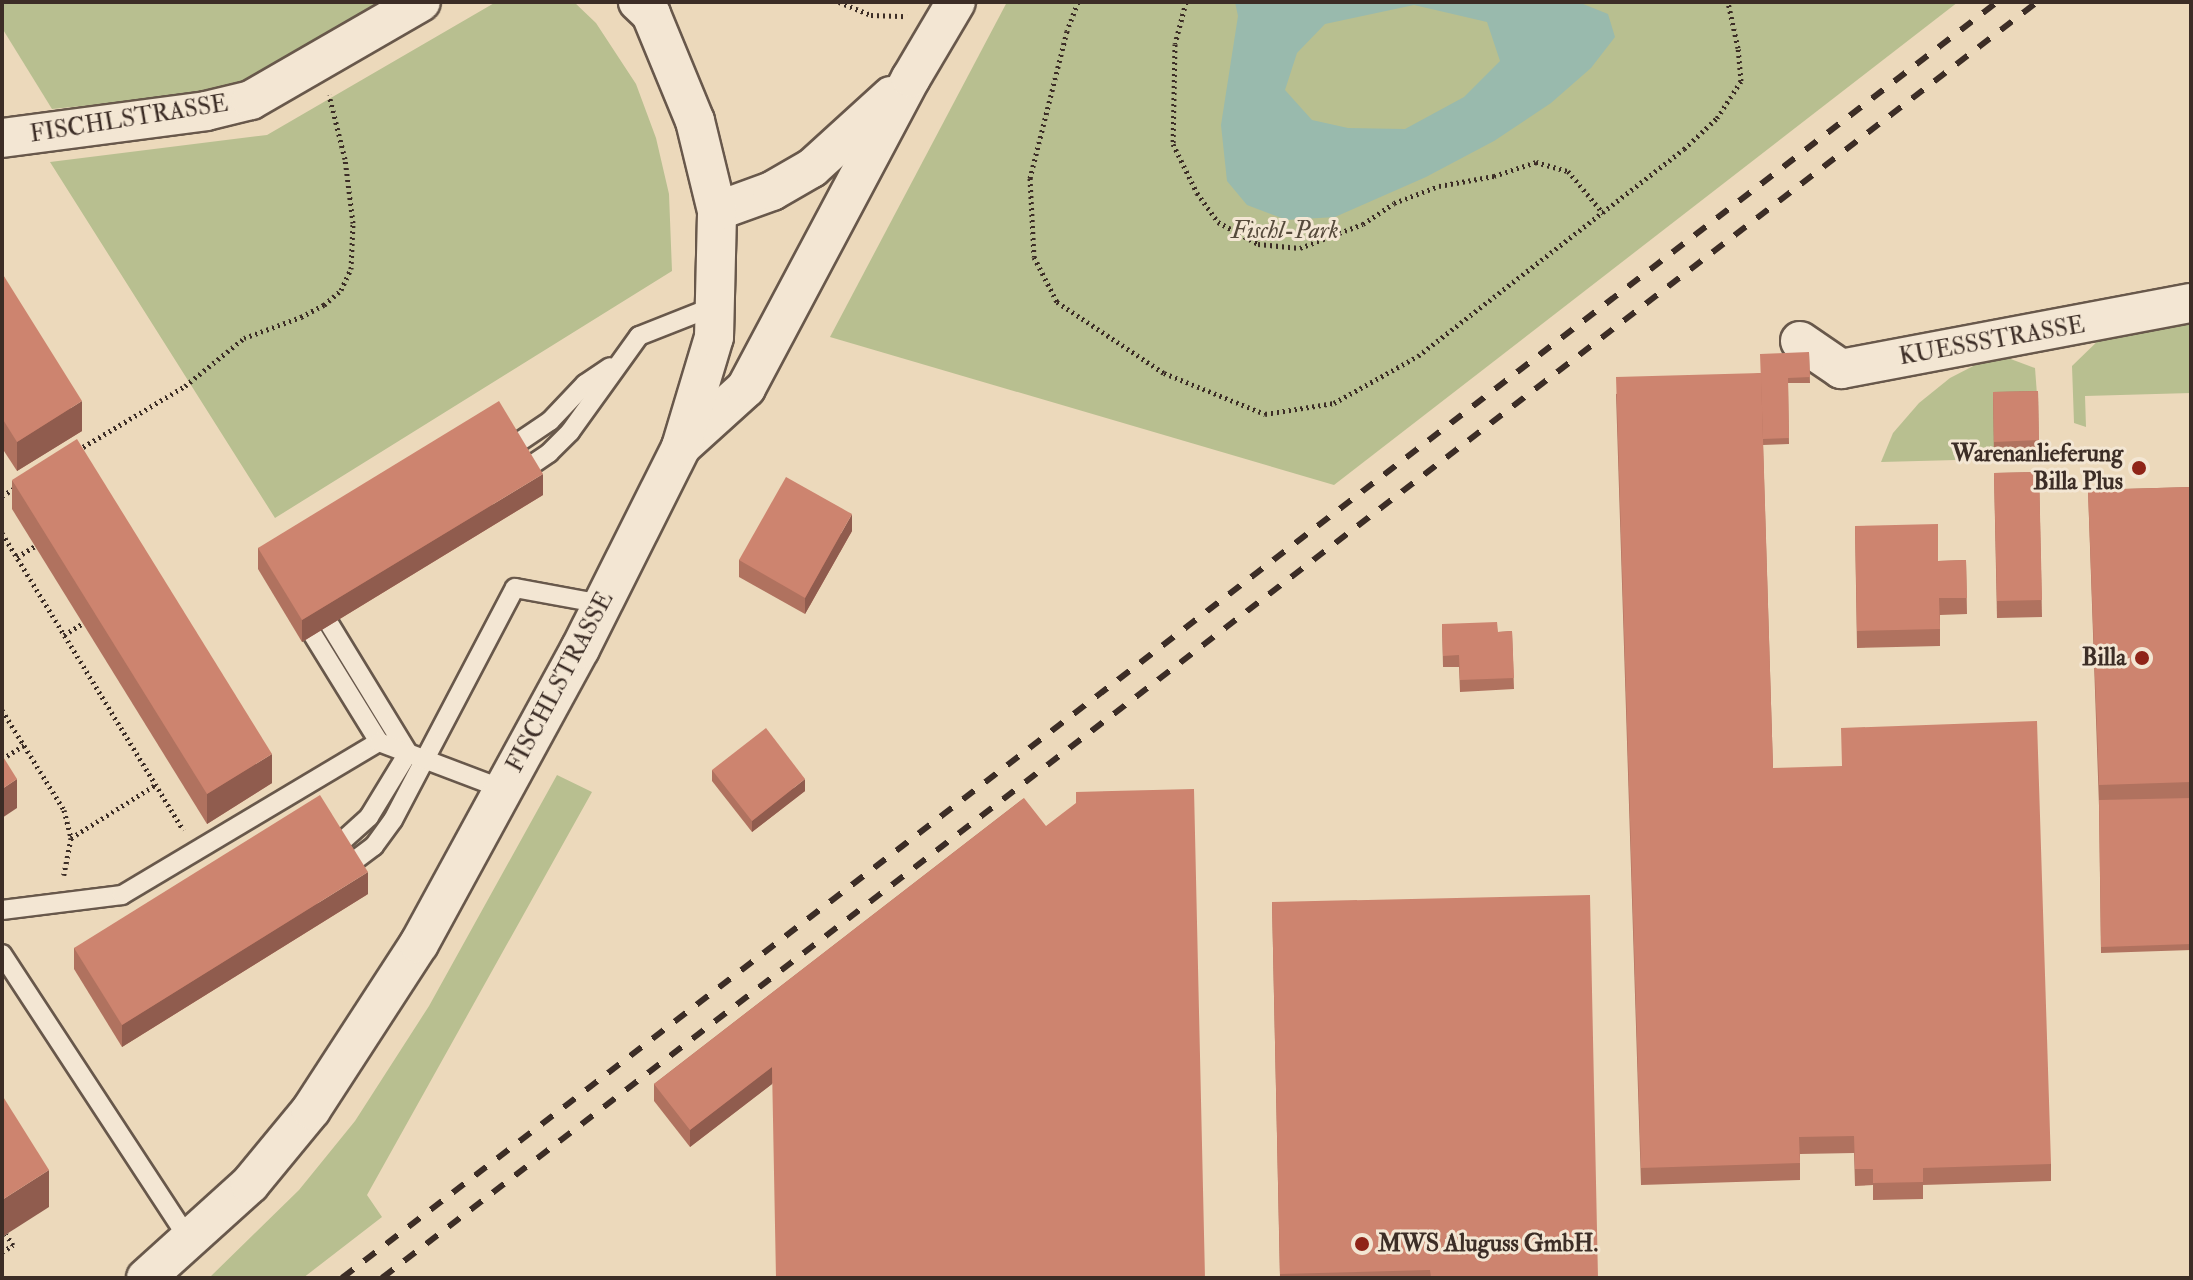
<!DOCTYPE html>
<html>
<head>
<meta charset="utf-8">
<style>
	body { margin:0 }
	#map { position:relative; width:2193px; height:1280px; overflow:hidden; background:#ecd9bb; font-family:"IM FELL Double Pica",serif }
	div>[style] { position:absolute }
	.green>* { inset:0; background:#b8bf90 }
	.water>* { inset:0; background:#99baad }
	.path>* { height:5px; margin-top:-2.5px; transform-origin:0; background:repeating-linear-gradient(90deg,#3c2d26 0 2px,transparent 0 6px) }
	.roads { filter:drop-shadow(2px 0 #68584b) drop-shadow(-2px 0 #68584b) drop-shadow(0 2px #68584b) drop-shadow(0 -2px #68584b) }
	.lane>* { height:18px; margin:-9px; padding:0 9px; transform-origin:9px; border-radius:9px; background:#f3e6d3 }
	.street>* { height:38px; margin:-19px; padding:0 19px; transform-origin:19px; border-radius:19px; background:#f3e6d3 }
	.rail>* { height:6px; margin-top:-3px; transform-origin:0; background:repeating-linear-gradient(90deg,#3c2d26 0 14px,transparent 0 28px) }
	.wall>* { inset:0; background:#b0725f }
	.shaded-wall>* { inset:0; background:#905c4e }
	.building>* { inset:0; background:#cd846f }
	.dots>* { width:22px; height:22px; translate:-50% -50%; box-sizing:border-box; border:4px solid #f3e6d3; border-radius:50% }
	span { translate:-50% -50%; white-space:nowrap; text-align:center; line-height:1.15; -webkit-text-stroke:6px #f3e6d3; paint-order:stroke }
	.street-label { font-size:24px; color:#3c2d26 }
	.park-label { font-size:24px; color:#554a3b; font-style:italic }
	.poi-label { font-size:24px; color:#3c2d26; font-weight:700 }
	.right { translate:-100% -50%; text-align:right }
	.left { translate:0 -50%; text-align:left }
	.frame { position:absolute; inset:0; border:4px solid #3c2d26; pointer-events:none }
</style>
</head>
<body>
<div id="map">
	<div class="green">
		<i style="clip-path:polygon(2px 2px,392px 2px,244px 90px,52px 109px,2px 28px)"></i>
		<i style="clip-path:polygon(496px 2px,574px 2px,596px 23px,636px 84px,656px 138px,669px 194px,672px 271px,275px 518px,50px 162px,267px 135px)"></i>
		<i style="clip-path:polygon(1007px 2px,1958px 2px,1334px 485px,830px 337px)"></i>
		<i style="clip-path:polygon(2191px 316px,2191px 393px,2085px 396px,2086px 427px,2074px 423px,2072px 366px,2105px 334px)"></i>
		<i style="clip-path:polygon(2008px 358px,2035px 368px,2038px 408px,1994px 459px,1881px 462px,1893px 433px,1919px 403px,1950px 378px,1981px 362px)"></i>
		<i style="clip-path:polygon(557px 775px,592px 792px,367px 1195px,382px 1217px,303px 1278px,209px 1278px,299px 1190px,355px 1121px,429px 1006px)"></i>
	</div>
	<div class="water">
		<i style="clip-path:polygon(evenodd,1235px 2px,1578px 2px,1608px 14px,1615px 37px,1591px 68px,1551px 103px,1494px 141px,1426px 177px,1335px 217px,1287px 220px,1247px 205px,1227px 181px,1221px 125px,1238px 16px,1235px 2px,1414px 5px,1487px 22px,1500px 61px,1464px 97px,1405px 129px,1348px 128px,1312px 120px,1285px 90px,1297px 53px,1325px 24px,1414px 5px)"></i>
	</div>
	<div class="path">
		<i style="left:839px;top:2px;width:35px;rotate:22deg"></i>
		<i style="left:871px;top:15px;width:36px;rotate:2deg"></i>
		<i style="left:1078px;top:2px;width:31px;rotate:111deg"></i>
		<i style="left:1067px;top:31px;width:152px;rotate:104.1deg"></i>
		<i style="left:1030px;top:178px;width:79px;rotate:87.1deg"></i>
		<i style="left:1034px;top:257px;width:51px;rotate:62.9deg"></i>
		<i style="left:1057px;top:302px;width:128px;rotate:33.6deg"></i>
		<i style="left:1164px;top:373px;width:109px;rotate:22.1deg"></i>
		<i style="left:1265px;top:414px;width:70px;rotate:-9.1deg"></i>
		<i style="left:1334px;top:403px;width:96px;rotate:-29.2deg"></i>
		<i style="left:1418px;top:356px;width:337px;rotate:-37.9deg"></i>
		<i style="left:1684px;top:149px;width:45px;rotate:-43.2deg"></i>
		<i style="left:1717px;top:118px;width:44px;rotate:-57deg"></i>
		<i style="left:1741px;top:81px;width:33px;rotate:-95deg"></i>
		<i style="left:1738px;top:48px;width:47px;rotate:-102.3deg"></i>
		<i style="left:1186px;top:2px;width:43px;rotate:104.7deg"></i>
		<i style="left:1175px;top:44px;width:100px;rotate:91.1deg"></i>
		<i style="left:1173px;top:144px;width:55px;rotate:63.9deg"></i>
		<i style="left:1197px;top:193px;width:36px;rotate:54deg"></i>
		<i style="left:1218px;top:222px;width:46px;rotate:28.8deg"></i>
		<i style="left:1258px;top:244px;width:42px;rotate:5.4deg"></i>
		<i style="left:1300px;top:248px;width:67px;rotate:-20.9deg"></i>
		<i style="left:1363px;top:224px;width:37px;rotate:-34deg"></i>
		<i style="left:1394px;top:203px;width:48px;rotate:-20.7deg"></i>
		<i style="left:1439px;top:186px;width:56px;rotate:-10.3deg"></i>
		<i style="left:1494px;top:176px;width:44px;rotate:-18.4deg"></i>
		<i style="left:1536px;top:162px;width:33px;rotate:16deg"></i>
		<i style="left:1568px;top:171px;width:55px;rotate:50.2deg"></i>
		<i style="left:78px;top:450px;width:125px;rotate:-30.9deg"></i>
		<i style="left:185px;top:386px;width:76px;rotate:-39.1deg"></i>
		<i style="left:244px;top:338px;width:61px;rotate:-20.2deg"></i>
		<i style="left:301px;top:317px;width:26px;rotate:-28deg"></i>
		<i style="left:324px;top:305px;width:23px;rotate:-41deg"></i>
		<i style="left:341px;top:290px;width:23px;rotate:-65deg"></i>
		<i style="left:351px;top:269px;width:46px;rotate:-87.5deg"></i>
		<i style="left:353px;top:223px;width:64px;rotate:-97.1deg"></i>
		<i style="left:345px;top:159px;width:66px;rotate:-104deg"></i>
		<i style="left:2px;top:496px;width:15px;rotate:-32deg"></i>
		<i style="left:2px;top:533px;width:348px;rotate:58.6deg"></i>
		<i style="left:17px;top:557px;width:21px;rotate:-31deg"></i>
		<i style="left:64px;top:635px;width:22px;rotate:-32deg"></i>
		<i style="left:2px;top:710px;width:118px;rotate:58.2deg"></i>
		<i style="left:64px;top:810px;width:29px;rotate:76deg"></i>
		<i style="left:71px;top:838px;width:38px;rotate:101deg"></i>
		<i style="left:2px;top:759px;width:26px;rotate:-32deg"></i>
		<i style="left:71px;top:838px;width:99px;rotate:-32.2deg"></i>
		<i style="left:2px;top:1252px;width:13px;rotate:-32deg"></i>
		<i style="left:13px;top:1245px;width:13px;rotate:-122deg"></i>
	</div>
	<div class="roads">
		<div class="lane">
			<i style="left:513px;top:446px;width:45px;rotate:-34deg"></i>
			<i style="left:550px;top:421px;width:51px;rotate:-46.6deg"></i>
			<i style="left:585px;top:384px;width:30px;rotate:-34deg"></i>
			<i style="left:527px;top:468px;width:27px;rotate:-34deg"></i>
			<i style="left:549px;top:453px;width:30px;rotate:-45deg"></i>
			<i style="left:570px;top:432px;width:118px;rotate:-54.3deg"></i>
			<i style="left:639px;top:336px;width:82px;rotate:-21.5deg"></i>
			<i style="left:330px;top:625px;width:150px;rotate:58.6deg"></i>
			<i style="left:408px;top:753px;width:75px;rotate:121.4deg"></i>
			<i style="left:369px;top:817px;width:42px;rotate:137.9deg"></i>
			<i style="left:313px;top:635px;width:126px;rotate:58.3deg"></i>
			<i style="left:350px;top:864px;width:30px;rotate:-37deg"></i>
			<i style="left:374px;top:846px;width:32px;rotate:-54deg"></i>
			<i style="left:393px;top:820px;width:262px;rotate:-62.3deg"></i>
			<i style="left:515px;top:588px;width:88px;rotate:10.4deg"></i>
			<i style="left:2px;top:910px;width:121px;rotate:-7.1deg"></i>
			<i style="left:122px;top:895px;width:299px;rotate:-30.8deg"></i>
			<i style="left:379px;top:742px;width:133px;rotate:20.8deg"></i>
			<i style="left:2px;top:954px;width:342px;rotate:56.8deg"></i>
		</div>
		<div class="street">
			<i style="left:2px;top:138px;width:206px;rotate:-7.5deg"></i>
			<i style="left:206px;top:111px;width:46px;rotate:-13.7deg"></i>
			<i style="left:251px;top:100px;width:196px;rotate:-30deg"></i>
			<i style="left:717px;top:211px;width:59px;rotate:-20deg"></i>
			<i style="left:772px;top:191px;width:46px;rotate:-29.9deg"></i>
			<i style="left:812px;top:168px;width:107px;rotate:-42.3deg"></i>
			<i style="left:1800px;top:341px;width:50px;rotate:34.3deg"></i>
			<i style="left:1841px;top:369px;width:356px;rotate:-10.7deg"></i>
			<i style="left:681px;top:447px;width:88px;rotate:-42.2deg"></i>
			<i style="left:746px;top:388px;width:351px;rotate:-62deg"></i>
			<i style="left:911px;top:78px;width:88px;rotate:-59.4deg"></i>
			<i style="left:146px;top:1278px;width:140px;rotate:-42.1deg"></i>
			<i style="left:250px;top:1184px;width:96px;rotate:-50.5deg"></i>
			<i style="left:311px;top:1110px;width:198px;rotate:-57deg"></i>
			<i style="left:419px;top:944px;width:336px;rotate:-61.4deg"></i>
			<i style="left:580px;top:649px;width:226px;rotate:-63.4deg"></i>
			<i style="left:681px;top:447px;width:115px;rotate:-73.3deg"></i>
			<i style="left:714px;top:337px;width:126px;rotate:-88.6deg"></i>
			<i style="left:717px;top:211px;width:93px;rotate:-103.7deg"></i>
			<i style="left:695px;top:121px;width:116px;rotate:-112.4deg"></i>
			<i style="left:651px;top:14px;width:18px;rotate:-137deg"></i>
		</div>
	</div>
	<div class="rail">
		<i style="left:342px;top:1278px;width:2090px;rotate:-37.63deg"></i>
		<i style="left:382px;top:1278px;width:2090px;rotate:-37.63deg"></i>
	</div>
	<div class="wall">
		<i style="clip-path:polygon(2px 273px,82px 431px,17px 471px,2px 448px)"></i>
		<i style="clip-path:polygon(1809px 352px,1810px 383px,1788px 383px,1789px 444px,1763px 445px,1773px 768px,2051px 1164px,2051px 1181px,1923px 1185px,1923px 1199px,1873px 1200px,1873px 1185px,1855px 1186px,1854px 1153px,1800px 1154px,1800px 1180px,1641px 1185px,1616px 394px,1761px 373px)"></i>
		<i style="clip-path:polygon(2038px 391px,2039px 457px,1994px 459px,1993px 392px)"></i>
		<i style="clip-path:polygon(2039px 472px,2042px 617px,1997px 618px,1994px 473px)"></i>
		<i style="clip-path:polygon(12px 480px,272px 783px,207px 824px,12px 509px)"></i>
		<i style="clip-path:polygon(2191px 487px,2191px 950px,2101px 953px,2099px 806px,2088px 490px)"></i>
		<i style="clip-path:polygon(543px 495px,302px 642px,258px 569px,258px 548px)"></i>
		<i style="clip-path:polygon(1855px 526px,1938px 561px,1966px 560px,1967px 614px,1940px 615px,1940px 646px,1857px 648px)"></i>
		<i style="clip-path:polygon(852px 531px,805px 614px,739px 577px,739px 560px)"></i>
		<i style="clip-path:polygon(1442px 624px,1498px 632px,1512px 631px,1514px 689px,1460px 692px,1459px 667px,1443px 667px)"></i>
		<i style="clip-path:polygon(712px 770px,805px 791px,752px 832px,712px 781px)"></i>
		<i style="clip-path:polygon(1024px 798px,772px 1084px,690px 1147px,654px 1101px,654px 1084px)"></i>
		<i style="clip-path:polygon(368px 894px,122px 1047px,74px 969px,74px 948px)"></i>
		<i style="clip-path:polygon(1272px 902px,1598px 1278px,1280px 1278px)"></i>
	</div>
	<div class="shaded-wall">
		<i style="clip-path:polygon(82px 401px,82px 431px,17px 471px,17px 442px)"></i>
		<i style="clip-path:polygon(543px 474px,543px 495px,302px 642px,302px 620px)"></i>
		<i style="clip-path:polygon(852px 514px,852px 531px,805px 614px,805px 598px)"></i>
		<i style="clip-path:polygon(272px 754px,272px 783px,207px 824px,207px 794px)"></i>
		<i style="clip-path:polygon(17px 779px,17px 808px,2px 818px,2px 789px)"></i>
		<i style="clip-path:polygon(805px 779px,805px 791px,752px 832px,752px 821px)"></i>
		<i style="clip-path:polygon(368px 872px,368px 894px,122px 1047px,122px 1025px)"></i>
		<i style="clip-path:polygon(772px 1067px,772px 1084px,690px 1147px,690px 1130px)"></i>
		<i style="clip-path:polygon(49px 1170px,49px 1207px,2px 1237px,2px 1200px)"></i>
	</div>
	<div class="building">
		<i style="clip-path:polygon(2px 273px,82px 401px,17px 442px,2px 418px)"></i>
		<i style="clip-path:polygon(1809px 352px,1810px 377px,1788px 378px,1789px 438px,1763px 439px,1760px 354px)"></i>
		<i style="clip-path:polygon(1761px 373px,1773px 768px,1842px 766px,1841px 728px,2037px 721px,2051px 1164px,1923px 1168px,1923px 1182px,1873px 1183px,1873px 1169px,1855px 1169px,1854px 1136px,1799px 1137px,1800px 1163px,1641px 1168px,1616px 377px)"></i>
		<i style="clip-path:polygon(2038px 391px,2039px 440px,1994px 442px,1993px 392px)"></i>
		<i style="clip-path:polygon(499px 401px,543px 474px,302px 620px,258px 548px)"></i>
		<i style="clip-path:polygon(77px 439px,272px 754px,207px 794px,12px 480px)"></i>
		<i style="clip-path:polygon(2039px 472px,2042px 600px,1997px 601px,1994px 473px)"></i>
		<i style="clip-path:polygon(786px 477px,852px 514px,805px 598px,739px 560px)"></i>
		<i style="clip-path:polygon(2191px 487px,2191px 782px,2099px 785px,2088px 490px)"></i>
		<i style="clip-path:polygon(1938px 524px,1938px 561px,1966px 560px,1967px 598px,1939px 598px,1940px 629px,1857px 631px,1855px 526px)"></i>
		<i style="clip-path:polygon(1497px 622px,1498px 632px,1512px 631px,1514px 678px,1460px 680px,1459px 655px,1443px 656px,1442px 624px)"></i>
		<i style="clip-path:polygon(766px 728px,805px 779px,752px 821px,712px 770px)"></i>
		<i style="clip-path:polygon(2px 755px,17px 779px,2px 789px)"></i>
		<i style="clip-path:polygon(1194px 789px,1205px 1278px,776px 1278px,772px 1067px,690px 1130px,654px 1084px,1024px 798px,1046px 826px,1076px 803px,1076px 792px)"></i>
		<i style="clip-path:polygon(320px 795px,368px 872px,122px 1025px,74px 948px)"></i>
		<i style="clip-path:polygon(2191px 798px,2191px 944px,2101px 947px,2099px 800px)"></i>
		<i style="clip-path:polygon(1590px 895px,1598px 1278px,1431px 1278px,1430px 1270px,1280px 1274px,1272px 902px)"></i>
		<i style="clip-path:polygon(2px 1095px,49px 1170px,2px 1200px)"></i>
	</div>
	<div class="dots">
		<i style="left:2139px;top:468px;background:#8f2418"></i>
		<i style="left:2142px;top:658px;background:#8f2418"></i>
		<i style="left:1362px;top:1244px;background:#8f2418"></i>
	</div>
	<div class="street-label">
		<span style="left:129px;top:119px;rotate:-9deg">FISCHLSTRASSE</span>
		<span style="left:1992px;top:341px;rotate:-10deg">KUESSSTRASSE</span>
		<span style="left:560px;top:682px;rotate:-62deg">FISCHLSTRASSE</span>
	</div>
	<div class="park-label">
		<span style="left:1285px;top:231px">Fischl-Park</span>
	</div>
	<div class="poi-label">
		<span class="right" style="left:2123px;top:468px">Warenanlieferung<br>Billa Plus</span>
		<span class="right" style="left:2126px;top:658px">Billa</span>
		<span class="left" style="left:1378px;top:1244px">MWS Aluguss GmbH.</span>
	</div>
	<div class="frame"></div>
</div>
</body>
</html>
